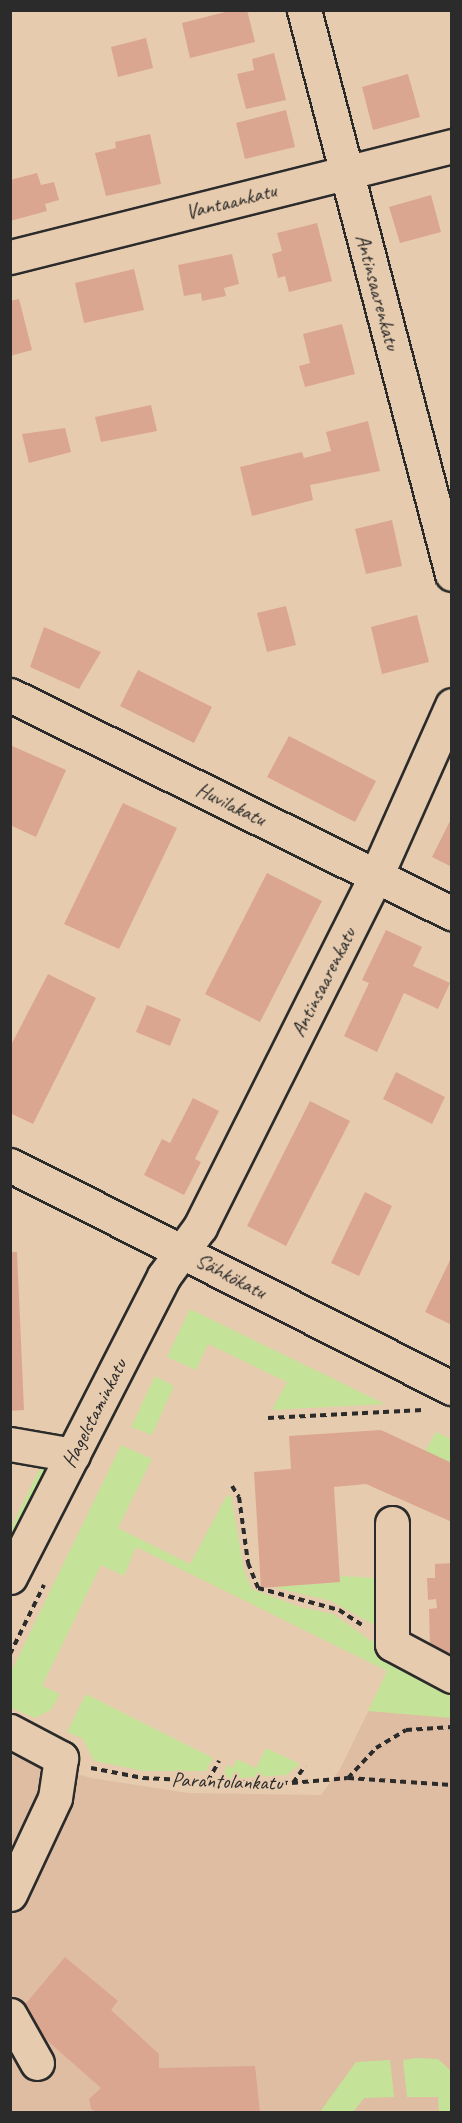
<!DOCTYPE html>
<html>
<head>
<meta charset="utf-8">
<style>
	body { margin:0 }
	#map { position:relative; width:462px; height:2123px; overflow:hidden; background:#e7cbae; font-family:Caveat,sans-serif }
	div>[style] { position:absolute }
	.built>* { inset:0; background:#dfbda3 }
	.green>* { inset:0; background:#c5e299 }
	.building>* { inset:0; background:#dba690 }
	.path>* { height:4px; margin-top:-2px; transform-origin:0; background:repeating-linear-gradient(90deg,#2b2b2b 0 6px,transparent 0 10.5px) }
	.roads { filter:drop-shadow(2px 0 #2b2b2b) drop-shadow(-2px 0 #2b2b2b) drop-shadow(0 2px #2b2b2b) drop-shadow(0 -2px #2b2b2b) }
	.minor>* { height:33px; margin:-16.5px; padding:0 16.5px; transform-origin:16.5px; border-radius:16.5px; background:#e7cbae }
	span { translate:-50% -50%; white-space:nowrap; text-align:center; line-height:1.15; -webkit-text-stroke:5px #e7cbae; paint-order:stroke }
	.street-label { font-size:21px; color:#2b2b2b }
	.frame { position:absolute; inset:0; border:12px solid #2b2b2b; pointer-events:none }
</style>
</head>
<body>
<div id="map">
	<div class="built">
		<i style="clip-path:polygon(388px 1671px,451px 1693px,451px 2112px,11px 2112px,10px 1755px,91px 1778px,188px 1793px,321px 1795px,340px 1769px)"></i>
	</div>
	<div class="green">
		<i style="clip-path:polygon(190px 1309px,385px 1404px,272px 1410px,287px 1382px,208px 1344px,196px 1370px,167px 1357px)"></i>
		<i style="clip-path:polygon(155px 1376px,174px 1386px,152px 1435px,131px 1427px)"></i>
		<i style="clip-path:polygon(436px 1432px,451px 1439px,451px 1463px,425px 1451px)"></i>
		<i style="clip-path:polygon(121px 1445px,152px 1459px,118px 1528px,190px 1564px,227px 1495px,231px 1496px,244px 1570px,252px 1589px,300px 1607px,333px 1614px,370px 1640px,451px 1685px,451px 1718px,368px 1711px,387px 1671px,136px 1547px,124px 1576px,101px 1565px,42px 1686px,60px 1694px,51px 1710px,35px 1718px,11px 1708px,10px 1674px)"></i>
		<i style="clip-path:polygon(28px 1461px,43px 1463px,45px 1474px,11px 1545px,11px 1528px,40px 1468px)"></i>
		<i style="clip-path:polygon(340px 1576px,379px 1578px,376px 1626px,331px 1601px,273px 1587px,340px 1582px)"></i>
		<i style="clip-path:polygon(86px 1694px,213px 1758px,206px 1771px,144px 1771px,94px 1761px,83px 1739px,67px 1732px)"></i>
		<i style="clip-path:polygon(266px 1748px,300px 1764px,287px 1775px,228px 1779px,223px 1775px,227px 1765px,233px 1768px,237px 1759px,256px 1768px)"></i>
		<i style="clip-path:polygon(416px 2058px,438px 2059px,450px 2070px,451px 2112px,439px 2112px,438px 2097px,407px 2097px,403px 2060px)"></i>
		<i style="clip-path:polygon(390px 2060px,394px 2097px,364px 2098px,353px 2112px,320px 2112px,356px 2062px)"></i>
	</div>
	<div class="building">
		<i style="clip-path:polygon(233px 10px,247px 10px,255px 42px,190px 58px,182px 23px)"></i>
		<i style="clip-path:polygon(146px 38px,153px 68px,118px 77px,111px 47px)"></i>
		<i style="clip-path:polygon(274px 53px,286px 100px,246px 109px,237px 74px,254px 70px,252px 59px)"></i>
		<i style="clip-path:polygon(408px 74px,420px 117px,373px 130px,362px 87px)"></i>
		<i style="clip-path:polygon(286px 110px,295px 147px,245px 159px,236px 123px)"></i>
		<i style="clip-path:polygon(150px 134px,161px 184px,106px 196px,95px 153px,116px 148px,115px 142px)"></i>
		<i style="clip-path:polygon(37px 173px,41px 185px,54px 182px,59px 200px,45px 204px,47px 211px,10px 221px,10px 180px)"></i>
		<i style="clip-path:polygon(431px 195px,441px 232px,400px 243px,389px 207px)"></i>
		<i style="clip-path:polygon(317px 223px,332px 281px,289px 292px,285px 276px,278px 278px,272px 254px,282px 251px,277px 233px)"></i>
		<i style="clip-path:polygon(232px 254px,239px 284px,224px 288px,226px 296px,202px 301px,201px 293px,184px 296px,178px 265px)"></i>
		<i style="clip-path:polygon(134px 269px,144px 310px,84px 323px,75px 283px)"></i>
		<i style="clip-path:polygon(19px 299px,32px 350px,10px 356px,10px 301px)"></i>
		<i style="clip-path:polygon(342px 324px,355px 374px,305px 387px,299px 366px,310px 363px,303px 334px)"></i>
		<i style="clip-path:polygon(151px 405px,157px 431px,101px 442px,95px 417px)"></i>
		<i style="clip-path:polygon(368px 421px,380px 471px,310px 485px,313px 500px,252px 516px,240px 467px,302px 452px,304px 458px,331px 451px,326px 432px)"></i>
		<i style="clip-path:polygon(65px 428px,71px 452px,29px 463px,22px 434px)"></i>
		<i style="clip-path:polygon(392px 520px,402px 566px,366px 574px,355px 529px)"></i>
		<i style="clip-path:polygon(286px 606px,296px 645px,267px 652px,257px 613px)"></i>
		<i style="clip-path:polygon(417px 615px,429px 662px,382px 674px,371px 627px)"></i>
		<i style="clip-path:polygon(44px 627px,101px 652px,79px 689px,30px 667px)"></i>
		<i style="clip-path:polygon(138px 670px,212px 707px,194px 743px,120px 706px)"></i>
		<i style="clip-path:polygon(289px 736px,376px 781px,355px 822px,267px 777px)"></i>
		<i style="clip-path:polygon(10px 745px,66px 770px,36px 837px,10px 825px)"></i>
		<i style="clip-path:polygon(123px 803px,177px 828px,119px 949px,64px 924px)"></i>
		<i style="clip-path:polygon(452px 817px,452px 867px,432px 857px)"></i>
		<i style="clip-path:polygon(267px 873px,322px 901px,260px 1022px,205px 994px)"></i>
		<i style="clip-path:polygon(386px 930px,422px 947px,413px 966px,450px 983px,438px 1009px,404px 993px,377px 1052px,344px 1036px,369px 983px,362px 980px)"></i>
		<i style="clip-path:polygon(48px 974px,96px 998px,33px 1124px,10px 1113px,10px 1047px)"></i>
		<i style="clip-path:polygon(147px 1005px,181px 1019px,170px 1046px,136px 1032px)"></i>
		<i style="clip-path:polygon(396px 1072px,445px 1097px,432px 1124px,383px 1099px)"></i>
		<i style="clip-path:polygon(193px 1098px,219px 1111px,195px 1159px,201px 1162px,184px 1195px,144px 1175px,162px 1139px,170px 1143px)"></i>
		<i style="clip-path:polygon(310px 1101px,350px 1121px,286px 1246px,247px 1226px)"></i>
		<i style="clip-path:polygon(365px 1192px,392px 1206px,359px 1276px,331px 1263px)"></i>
		<i style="clip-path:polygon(10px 1252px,17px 1252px,24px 1410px,10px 1411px)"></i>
		<i style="clip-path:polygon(452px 1256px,452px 1325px,425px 1312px)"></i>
		<i style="clip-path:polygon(381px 1430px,452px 1463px,452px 1522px,366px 1484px,334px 1487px,340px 1582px,261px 1588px,254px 1472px,291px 1469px,289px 1436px)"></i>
		<i style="clip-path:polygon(452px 1563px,452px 1659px,437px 1659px,437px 1646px,430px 1647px,429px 1609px,437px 1608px,436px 1599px,428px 1600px,427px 1578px,435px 1578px,435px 1564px)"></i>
		<i style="clip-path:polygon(65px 1957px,118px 2001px,111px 2010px,159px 2054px,159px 2068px,255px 2066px,260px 2112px,97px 2112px,91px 2109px,89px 2099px,101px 2088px,17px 2014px)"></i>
	</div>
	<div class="path">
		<i style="left:268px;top:1418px;width:155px;rotate:-3deg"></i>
		<i style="left:232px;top:1486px;width:13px;rotate:58deg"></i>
		<i style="left:239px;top:1497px;width:67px;rotate:82.2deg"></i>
		<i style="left:248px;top:1563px;width:27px;rotate:68deg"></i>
		<i style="left:258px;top:1588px;width:84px;rotate:15.2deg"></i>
		<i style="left:339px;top:1610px;width:27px;rotate:33deg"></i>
		<i style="left:10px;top:1654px;width:77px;rotate:-63.8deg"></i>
		<i style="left:91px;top:1768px;width:53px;rotate:10.9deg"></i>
		<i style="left:143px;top:1778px;width:65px;rotate:2.6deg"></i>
		<i style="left:208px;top:1781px;width:84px;rotate:1.4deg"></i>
		<i style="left:292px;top:1783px;width:56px;rotate:-5.1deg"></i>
		<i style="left:348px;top:1778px;width:104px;rotate:3.9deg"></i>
		<i style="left:348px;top:1778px;width:41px;rotate:-47deg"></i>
		<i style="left:376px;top:1748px;width:35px;rotate:-31deg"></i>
		<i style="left:406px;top:1730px;width:46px;rotate:-3.7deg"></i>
		<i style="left:208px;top:1781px;width:23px;rotate:-61deg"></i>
		<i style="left:293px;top:1783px;width:21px;rotate:-55deg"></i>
	</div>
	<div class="roads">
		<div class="minor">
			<i style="left:304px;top:10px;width:583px;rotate:75.3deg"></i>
			<i style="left:10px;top:257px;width:456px;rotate:-14.1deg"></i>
			<i style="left:10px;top:695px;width:493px;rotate:26.3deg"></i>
			<i style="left:10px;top:1165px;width:495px;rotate:26.8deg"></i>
			<i style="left:10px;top:1444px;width:64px;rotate:9.9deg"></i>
			<i style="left:392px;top:1523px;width:121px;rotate:90deg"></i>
			<i style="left:392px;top:1644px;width:68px;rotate:28.1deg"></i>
			<i style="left:10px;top:1577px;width:338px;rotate:-62.9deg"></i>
			<i style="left:164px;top:1276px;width:61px;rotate:-53.7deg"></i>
			<i style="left:200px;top:1227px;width:393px;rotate:-63.4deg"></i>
			<i style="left:376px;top:876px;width:187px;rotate:-66deg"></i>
			<i style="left:10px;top:1731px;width:58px;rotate:27.9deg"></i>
			<i style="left:61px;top:1758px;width:40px;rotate:98.5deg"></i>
			<i style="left:55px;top:1798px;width:106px;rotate:115.1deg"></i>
			<i style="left:10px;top:2015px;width:55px;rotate:60.6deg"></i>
		</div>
	</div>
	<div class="street-label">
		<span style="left:231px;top:201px;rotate:-14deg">Vantaankatu</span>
		<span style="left:378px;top:292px;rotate:75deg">Antinsaarenkatu</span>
		<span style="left:231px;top:804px;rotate:26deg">Huvilakatu</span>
		<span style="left:323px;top:982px;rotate:-63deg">Antinsaarenkatu</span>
		<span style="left:231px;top:1276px;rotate:27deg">Sähkökatu</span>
		<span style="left:94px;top:1413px;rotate:-63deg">Hagelstaminkatu</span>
		<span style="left:227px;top:1781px;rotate:2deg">Parantolankatu</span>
	</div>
	<div class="frame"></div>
</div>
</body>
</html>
